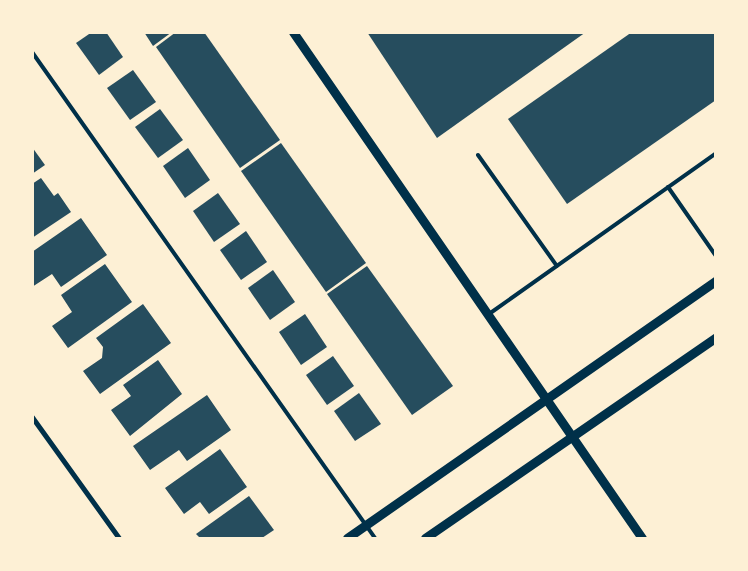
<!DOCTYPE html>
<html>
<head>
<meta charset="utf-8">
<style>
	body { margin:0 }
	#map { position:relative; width:748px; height:571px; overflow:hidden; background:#fdf0d5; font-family:"Sofia Sans Condensed",sans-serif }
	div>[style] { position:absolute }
	.building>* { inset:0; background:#264d5e }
	.service>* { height:4px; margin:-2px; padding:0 2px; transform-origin:2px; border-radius:2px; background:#003049 }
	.minor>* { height:5px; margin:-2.5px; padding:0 2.5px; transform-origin:2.5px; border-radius:2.5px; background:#003049 }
	.tertiary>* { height:9px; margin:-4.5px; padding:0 4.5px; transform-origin:4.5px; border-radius:4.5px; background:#003049 }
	span { translate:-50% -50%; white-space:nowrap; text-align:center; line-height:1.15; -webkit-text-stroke:5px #fdf0d5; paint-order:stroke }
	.frame { position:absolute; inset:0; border:34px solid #fdf0d5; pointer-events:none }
</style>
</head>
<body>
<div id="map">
	<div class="building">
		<i style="clip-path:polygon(92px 32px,106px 32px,123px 57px,99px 75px,76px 43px)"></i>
		<i style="clip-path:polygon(144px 32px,172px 32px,153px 46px)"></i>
		<i style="clip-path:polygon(176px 32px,204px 32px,280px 140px,240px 168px,156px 47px)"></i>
		<i style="clip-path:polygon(367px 32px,586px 32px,437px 138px)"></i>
		<i style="clip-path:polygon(632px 32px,716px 32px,716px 100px,567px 204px,508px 119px)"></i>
		<i style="clip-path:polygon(133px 70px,156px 102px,130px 120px,107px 88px)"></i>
		<i style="clip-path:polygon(160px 109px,183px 140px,158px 158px,135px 127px)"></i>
		<i style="clip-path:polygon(281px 143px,366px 263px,326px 292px,241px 171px)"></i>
		<i style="clip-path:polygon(32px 147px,45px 165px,32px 174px)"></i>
		<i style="clip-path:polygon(188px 148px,210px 180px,185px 198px,163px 166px)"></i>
		<i style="clip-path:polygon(41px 178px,54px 196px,58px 193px,71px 212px,32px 238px,32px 184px)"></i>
		<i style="clip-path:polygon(218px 193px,240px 224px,214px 242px,193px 211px)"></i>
		<i style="clip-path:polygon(81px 218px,107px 255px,61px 287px,52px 274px,32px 287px,32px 252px)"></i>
		<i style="clip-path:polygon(246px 231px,267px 262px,241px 280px,220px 250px)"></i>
		<i style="clip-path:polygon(105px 264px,132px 302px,68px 348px,52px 326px,72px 312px,61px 295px)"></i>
		<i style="clip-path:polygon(367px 266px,453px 386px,412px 415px,327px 294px)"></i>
		<i style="clip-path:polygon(273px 270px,295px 302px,270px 320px,248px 288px)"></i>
		<i style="clip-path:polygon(143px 304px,171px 343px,100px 394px,83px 371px,102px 358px,103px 347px,96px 338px)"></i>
		<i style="clip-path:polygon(305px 314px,327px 347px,301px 365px,279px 332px)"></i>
		<i style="clip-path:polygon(333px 356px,354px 386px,327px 405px,306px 375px)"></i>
		<i style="clip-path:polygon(158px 360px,182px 394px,130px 436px,111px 410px,131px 396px,123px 385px)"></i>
		<i style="clip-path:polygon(359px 393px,381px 424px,355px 441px,334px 411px)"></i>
		<i style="clip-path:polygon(207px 395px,231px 430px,187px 461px,179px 450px,150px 470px,133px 446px)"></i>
		<i style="clip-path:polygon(220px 449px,247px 487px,209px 514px,200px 502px,184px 514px,165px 488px)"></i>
		<i style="clip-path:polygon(249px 496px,274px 530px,262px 538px,200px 538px,196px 534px)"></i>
	</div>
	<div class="service">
		<i style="left:32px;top:52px;width:595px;rotate:54.79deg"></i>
		<i style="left:478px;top:155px;width:136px;rotate:54.6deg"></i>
		<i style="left:668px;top:187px;width:84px;rotate:55.2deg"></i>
		<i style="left:489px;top:314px;width:278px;rotate:-35.3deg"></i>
	</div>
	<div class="minor">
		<i style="left:32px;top:417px;width:149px;rotate:54.3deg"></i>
	</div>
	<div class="tertiary">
		<i style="left:293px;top:32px;width:615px;rotate:55.41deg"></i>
		<i style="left:347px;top:538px;width:450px;rotate:-34.9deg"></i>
		<i style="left:425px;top:538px;width:354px;rotate:-34.6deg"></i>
	</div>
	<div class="frame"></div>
</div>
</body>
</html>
